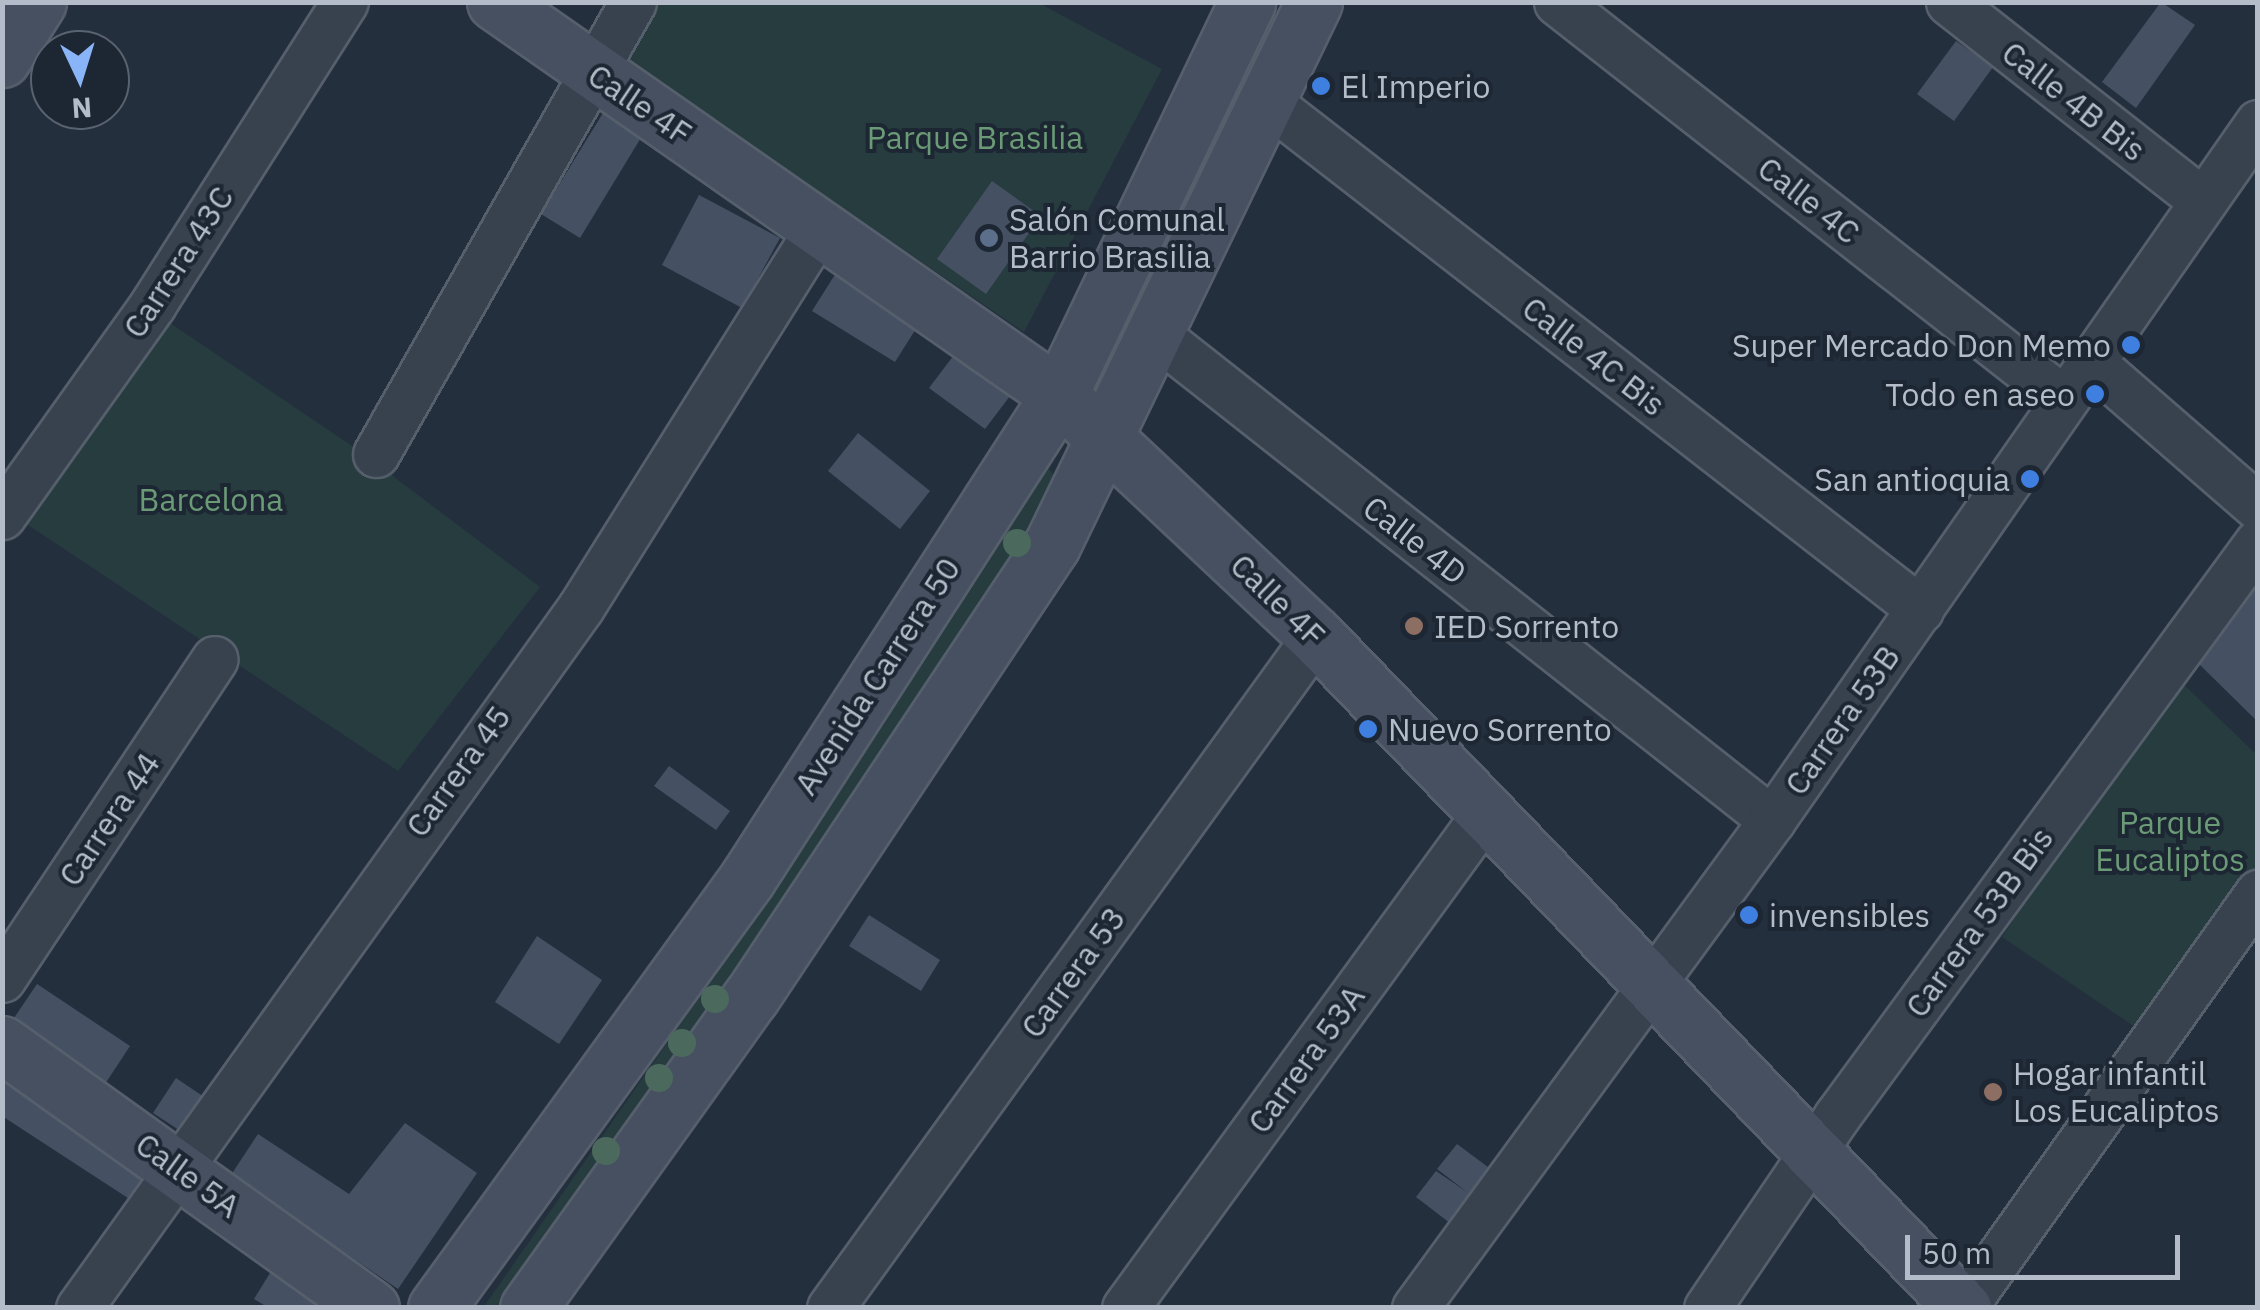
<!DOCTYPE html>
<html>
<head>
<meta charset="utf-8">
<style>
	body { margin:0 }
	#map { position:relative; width:2260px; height:1310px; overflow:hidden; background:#242f3e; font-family:"IBM Plex Sans",sans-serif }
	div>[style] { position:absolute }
	.green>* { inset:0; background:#263c3f }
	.building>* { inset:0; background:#455162 }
	.roads { filter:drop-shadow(2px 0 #565f6c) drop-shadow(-2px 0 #565f6c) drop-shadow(0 2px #565f6c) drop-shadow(0 -2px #565f6c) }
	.street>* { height:45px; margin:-22.5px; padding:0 22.5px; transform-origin:22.5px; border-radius:22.5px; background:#38414e }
	.secondary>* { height:55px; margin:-27.5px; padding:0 27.5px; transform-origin:27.5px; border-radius:27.5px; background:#465061 }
	.trees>* { width:28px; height:28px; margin:-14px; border-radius:50%; background:#4b6a5d }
	.dots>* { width:28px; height:28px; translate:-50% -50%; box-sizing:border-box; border:5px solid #1d2633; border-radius:50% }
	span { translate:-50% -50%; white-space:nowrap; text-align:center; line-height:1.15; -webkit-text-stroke:8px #1d2633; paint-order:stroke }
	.poi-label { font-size:32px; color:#b4bcc9 }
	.left { translate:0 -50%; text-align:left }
	.right { translate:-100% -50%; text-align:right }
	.street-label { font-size:32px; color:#b4bcc9 }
	.park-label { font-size:32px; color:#6b9a76 }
	.frame { position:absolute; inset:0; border:5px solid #b4bcc9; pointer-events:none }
	.north { position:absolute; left:30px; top:30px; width:100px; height:100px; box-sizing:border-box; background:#1d2633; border:2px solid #59626f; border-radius:50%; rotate:176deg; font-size:28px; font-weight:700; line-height:40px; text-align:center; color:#b4bcc9 }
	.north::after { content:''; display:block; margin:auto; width:35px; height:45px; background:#8ab4f8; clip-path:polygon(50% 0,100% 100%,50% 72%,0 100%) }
	.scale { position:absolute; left:1905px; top:1235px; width:275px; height:45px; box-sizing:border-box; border:5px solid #b4bcc9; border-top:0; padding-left:12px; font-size:30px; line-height:35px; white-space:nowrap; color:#b4bcc9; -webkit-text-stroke:8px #1d2633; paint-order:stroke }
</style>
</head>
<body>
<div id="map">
	<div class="green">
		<i style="clip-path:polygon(1037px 2px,1162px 69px,1024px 332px,629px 62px,657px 3px)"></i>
		<i style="clip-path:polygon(170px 323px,361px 452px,540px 587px,398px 771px,25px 523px)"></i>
		<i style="clip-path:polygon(1048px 468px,1065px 487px,510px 1307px,483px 1308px,717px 971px)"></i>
		<i style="clip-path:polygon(2175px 676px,2257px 755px,2257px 870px,2141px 1031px,2002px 937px)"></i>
	</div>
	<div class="building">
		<i style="clip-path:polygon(2161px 2px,2195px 25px,2136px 108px,2102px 82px)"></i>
		<i style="clip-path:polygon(1956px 41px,1993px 67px,1954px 121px,1917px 94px)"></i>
		<i style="clip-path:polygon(603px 113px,642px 136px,580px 238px,541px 214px)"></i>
		<i style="clip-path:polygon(992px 181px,1041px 216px,986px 294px,937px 259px)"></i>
		<i style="clip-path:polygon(699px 195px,780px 238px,742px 308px,662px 265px)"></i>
		<i style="clip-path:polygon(836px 273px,919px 324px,895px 362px,812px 311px)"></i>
		<i style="clip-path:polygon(957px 351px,1013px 392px,985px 429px,929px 388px)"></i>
		<i style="clip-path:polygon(858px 433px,930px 491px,900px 529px,828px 471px)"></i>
		<i style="clip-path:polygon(2258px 581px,2258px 722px,2198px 663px)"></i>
		<i style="clip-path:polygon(669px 766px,730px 811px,716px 830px,654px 786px)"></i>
		<i style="clip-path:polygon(869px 915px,940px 960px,921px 991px,849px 946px)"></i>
		<i style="clip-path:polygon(537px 936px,602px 980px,559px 1044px,495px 1002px)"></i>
		<i style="clip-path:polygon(37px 984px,130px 1046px,105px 1084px,12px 1021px)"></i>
		<i style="clip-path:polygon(2px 1075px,151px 1171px,131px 1200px,2px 1116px)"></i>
		<i style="clip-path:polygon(176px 1078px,204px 1097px,182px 1132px,153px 1113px)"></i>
		<i style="clip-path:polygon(405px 1123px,477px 1173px,398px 1289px,231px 1175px,258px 1134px,349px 1194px)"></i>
		<i style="clip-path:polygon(1457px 1144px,1500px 1176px,1459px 1230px,1416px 1197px,1436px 1171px,1467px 1192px,1437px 1169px)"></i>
		<i style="clip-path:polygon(278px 1260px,355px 1308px,269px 1308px,254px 1299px)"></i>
	</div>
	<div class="roads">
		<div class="street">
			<i style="left:1557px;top:2px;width:642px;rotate:38.1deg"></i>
			<i style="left:1949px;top:2px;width:319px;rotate:38.1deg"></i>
			<i style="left:1269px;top:103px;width:825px;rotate:37.86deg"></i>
			<i style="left:1154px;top:333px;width:787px;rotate:38.24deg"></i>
			<i style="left:2090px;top:361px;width:223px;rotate:41deg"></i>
			<i style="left:376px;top:454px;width:520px;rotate:-60.38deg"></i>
			<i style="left:2px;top:516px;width:260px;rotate:-54.5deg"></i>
			<i style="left:153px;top:304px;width:358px;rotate:-57.6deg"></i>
			<i style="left:2px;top:979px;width:384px;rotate:-56.4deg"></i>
			<i style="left:1965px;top:1305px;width:506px;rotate:-54.58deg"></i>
			<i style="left:79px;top:1308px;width:862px;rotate:-54.39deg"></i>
			<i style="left:581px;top:607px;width:452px;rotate:-57.9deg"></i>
			<i style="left:830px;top:1308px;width:829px;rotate:-54.13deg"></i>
			<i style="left:1125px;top:1308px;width:615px;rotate:-53.93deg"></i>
			<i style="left:1415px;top:1308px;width:605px;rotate:-53.81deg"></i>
			<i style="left:1772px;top:820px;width:850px;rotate:-55.11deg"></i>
			<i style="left:1707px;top:1308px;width:232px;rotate:-55.9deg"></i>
			<i style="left:1837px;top:1116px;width:712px;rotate:-53.74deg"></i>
		</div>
		<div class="secondary">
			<i style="left:495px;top:2px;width:687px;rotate:34.87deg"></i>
			<i style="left:1059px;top:395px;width:352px;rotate:43.2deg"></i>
			<i style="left:1316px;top:636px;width:933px;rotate:46.09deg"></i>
			<i style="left:2px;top:59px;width:67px;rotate:-57.7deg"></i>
			<i style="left:2px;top:1044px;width:454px;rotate:35.6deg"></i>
			<i style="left:436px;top:1308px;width:530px;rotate:-54.06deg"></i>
			<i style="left:747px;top:879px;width:576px;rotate:-57.19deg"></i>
			<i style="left:1059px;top:395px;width:436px;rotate:-64.4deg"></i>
			<i style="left:528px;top:1308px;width:383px;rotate:-54.4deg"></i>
			<i style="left:751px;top:997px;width:543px;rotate:-56.34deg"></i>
			<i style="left:1052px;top:545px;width:603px;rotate:-64.24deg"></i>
		</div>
	</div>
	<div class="trees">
		<i style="left:1017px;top:543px"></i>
		<i style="left:715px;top:999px"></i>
		<i style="left:682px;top:1043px"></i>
		<i style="left:659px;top:1078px"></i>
		<i style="left:606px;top:1151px"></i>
	</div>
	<div class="dots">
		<i style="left:1321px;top:86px;background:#3f7fe0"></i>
		<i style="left:989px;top:238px;background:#5c6f8a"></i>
		<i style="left:2131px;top:345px;background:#3f7fe0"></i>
		<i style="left:2095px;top:394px;background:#3f7fe0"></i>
		<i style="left:2030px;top:479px;background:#3f7fe0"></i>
		<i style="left:1414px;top:626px;background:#8d6e63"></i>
		<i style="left:1368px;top:729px;background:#3f7fe0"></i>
		<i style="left:1749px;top:915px;background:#3f7fe0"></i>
		<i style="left:1993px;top:1092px;background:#8d6e63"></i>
	</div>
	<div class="poi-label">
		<span class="left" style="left:1341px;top:86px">El Imperio</span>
		<span class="left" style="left:1009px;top:238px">Salón Comunal<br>Barrio Brasilia</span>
		<span class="right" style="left:2111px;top:345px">Super Mercado Don Memo</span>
		<span class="right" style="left:2075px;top:394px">Todo en aseo</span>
		<span class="right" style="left:2010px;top:479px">San antioquia</span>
		<span class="left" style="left:1434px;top:626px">IED Sorrento</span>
		<span class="left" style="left:1388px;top:729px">Nuevo Sorrento</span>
		<span class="left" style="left:1769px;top:915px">invensibles</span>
		<span class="left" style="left:2013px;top:1092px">Hogar infantil<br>Los Eucaliptos</span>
	</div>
	<div class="street-label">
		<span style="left:2074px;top:101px;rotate:38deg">Calle 4B Bis</span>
		<span style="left:640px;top:104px;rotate:34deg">Calle 4F</span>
		<span style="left:1809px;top:200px;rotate:38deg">Calle 4C</span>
		<span style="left:178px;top:262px;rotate:-57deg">Carrera 43C</span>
		<span style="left:1594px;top:356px;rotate:38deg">Calle 4C Bis</span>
		<span style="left:1415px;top:540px;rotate:38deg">Calle 4D</span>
		<span style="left:1278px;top:600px;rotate:44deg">Calle 4F</span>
		<span style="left:877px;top:676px;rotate:-57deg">Avenida Carrera 50</span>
		<span style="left:1842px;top:720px;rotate:-55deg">Carrera 53B</span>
		<span style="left:458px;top:771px;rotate:-54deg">Carrera 45</span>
		<span style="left:109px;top:819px;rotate:-56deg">Carrera 44</span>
		<span style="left:1979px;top:922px;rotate:-54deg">Carrera 53B Bis</span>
		<span style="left:1073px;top:972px;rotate:-54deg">Carrera 53</span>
		<span style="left:1306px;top:1059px;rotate:-54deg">Carrera 53A</span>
		<span style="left:188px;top:1175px;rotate:36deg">Calle 5A</span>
	</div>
	<div class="park-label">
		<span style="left:975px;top:137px">Parque Brasilia</span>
		<span style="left:211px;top:499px">Barcelona</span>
		<span style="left:2170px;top:841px">Parque<br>Eucaliptos</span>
	</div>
	<div class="frame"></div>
	<div class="north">N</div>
	<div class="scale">50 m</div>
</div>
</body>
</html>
